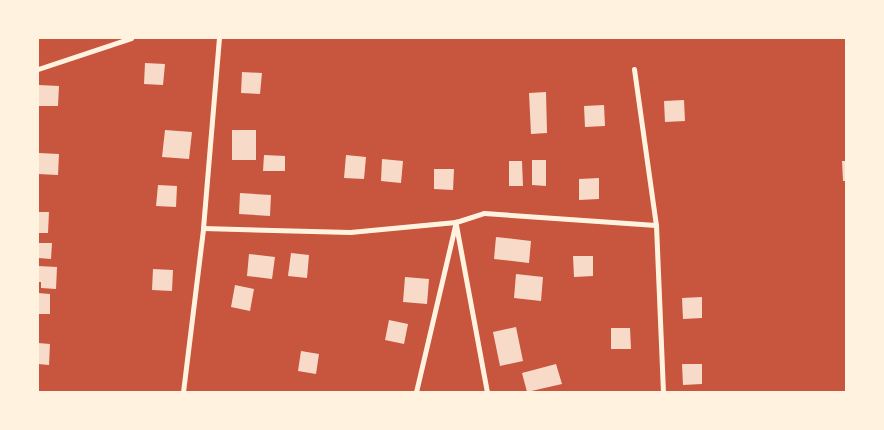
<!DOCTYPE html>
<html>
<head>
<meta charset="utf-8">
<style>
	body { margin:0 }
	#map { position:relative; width:884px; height:430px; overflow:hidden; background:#c8553d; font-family:Commissioner,sans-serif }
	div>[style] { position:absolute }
	.building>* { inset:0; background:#f7dbc8 }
	.minor>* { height:5px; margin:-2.5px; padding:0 2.5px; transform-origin:2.5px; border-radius:2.5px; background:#fff3e0 }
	span { translate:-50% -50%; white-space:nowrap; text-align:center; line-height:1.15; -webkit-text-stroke:4px #fff3e0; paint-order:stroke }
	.frame { position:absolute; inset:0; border:39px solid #fff3e0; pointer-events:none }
</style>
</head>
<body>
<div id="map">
	<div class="building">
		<i style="clip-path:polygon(145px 63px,165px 64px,163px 85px,144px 84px)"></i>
		<i style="clip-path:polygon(242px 72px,262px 73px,260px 94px,241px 93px)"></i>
		<i style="clip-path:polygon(39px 85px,59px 86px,58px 106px,38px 106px)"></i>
		<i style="clip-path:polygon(546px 92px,547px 133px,531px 134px,529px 93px)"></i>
		<i style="clip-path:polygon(684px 100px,685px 121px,665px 122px,664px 101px)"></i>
		<i style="clip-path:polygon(604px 105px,605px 126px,585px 127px,584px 106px)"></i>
		<i style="clip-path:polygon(165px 130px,192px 132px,189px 159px,162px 157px)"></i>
		<i style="clip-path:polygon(232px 130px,256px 130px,256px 160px,232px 160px)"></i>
		<i style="clip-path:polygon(39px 153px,59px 154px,58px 175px,38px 174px)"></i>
		<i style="clip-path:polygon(264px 155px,285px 156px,285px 171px,263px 171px)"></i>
		<i style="clip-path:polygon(346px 155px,366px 157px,364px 179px,344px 178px)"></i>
		<i style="clip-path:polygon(382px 159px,403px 161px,401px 183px,381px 181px)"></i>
		<i style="clip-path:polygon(532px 160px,546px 160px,546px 186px,532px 185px)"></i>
		<i style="clip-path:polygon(509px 161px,522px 161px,523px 186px,509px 186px)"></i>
		<i style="clip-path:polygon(842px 161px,846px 161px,846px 181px,843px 181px)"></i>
		<i style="clip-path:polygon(434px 169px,454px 169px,453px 190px,434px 189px)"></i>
		<i style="clip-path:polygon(599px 178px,599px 199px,579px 200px,579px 179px)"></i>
		<i style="clip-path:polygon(158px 185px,177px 186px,176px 207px,156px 206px)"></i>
		<i style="clip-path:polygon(240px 193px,271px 195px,270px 216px,239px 214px)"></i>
		<i style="clip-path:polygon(38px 212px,49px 212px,48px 233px,38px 233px)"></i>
		<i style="clip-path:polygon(496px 237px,531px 241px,529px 263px,494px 259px)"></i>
		<i style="clip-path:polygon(38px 243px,52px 243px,51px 259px,38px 258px)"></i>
		<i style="clip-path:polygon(291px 253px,309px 255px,307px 278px,288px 276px)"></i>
		<i style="clip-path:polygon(249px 254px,275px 257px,272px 279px,247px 276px)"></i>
		<i style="clip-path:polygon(573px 256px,593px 256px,593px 276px,574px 277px)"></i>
		<i style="clip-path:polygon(38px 266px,57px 267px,56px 289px,41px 288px,41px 282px,38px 282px)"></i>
		<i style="clip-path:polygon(153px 269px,173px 270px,172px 291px,152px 290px)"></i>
		<i style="clip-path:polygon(516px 274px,543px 277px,541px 301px,514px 298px)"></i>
		<i style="clip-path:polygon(405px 277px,429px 279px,427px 304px,403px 302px)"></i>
		<i style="clip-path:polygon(235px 285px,254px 289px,250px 311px,231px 307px)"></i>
		<i style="clip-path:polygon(38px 293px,50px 294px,50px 314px,38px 314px)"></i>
		<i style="clip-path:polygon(702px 297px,702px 318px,683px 319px,682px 298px)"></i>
		<i style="clip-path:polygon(389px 320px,408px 324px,404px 344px,385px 340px)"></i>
		<i style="clip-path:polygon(516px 327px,523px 361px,500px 366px,493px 332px)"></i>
		<i style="clip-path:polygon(611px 328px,630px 328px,631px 349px,611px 349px)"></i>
		<i style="clip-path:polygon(38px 343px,50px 344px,49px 365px,38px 364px)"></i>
		<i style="clip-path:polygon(301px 351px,319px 354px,316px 374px,298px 371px)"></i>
		<i style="clip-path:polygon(556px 364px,562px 384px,527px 392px,522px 373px)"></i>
		<i style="clip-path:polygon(682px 364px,702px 364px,702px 384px,683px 385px)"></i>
	</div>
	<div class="minor">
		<i style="left:38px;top:69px;width:98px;rotate:-18.4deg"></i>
		<i style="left:634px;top:69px;width:158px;rotate:82deg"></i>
		<i style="left:656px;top:225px;width:167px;rotate:87.6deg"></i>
		<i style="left:456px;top:225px;width:170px;rotate:79.5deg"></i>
		<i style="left:203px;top:228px;width:147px;rotate:1.6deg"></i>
		<i style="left:350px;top:232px;width:106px;rotate:-5.4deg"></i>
		<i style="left:456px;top:222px;width:29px;rotate:-18deg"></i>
		<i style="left:484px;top:213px;width:172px;rotate:4deg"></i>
		<i style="left:183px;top:392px;width:165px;rotate:-83deg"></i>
		<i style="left:203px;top:228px;width:191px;rotate:-85.2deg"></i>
		<i style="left:416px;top:392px;width:175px;rotate:-76.8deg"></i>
	</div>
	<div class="frame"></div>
</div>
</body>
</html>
